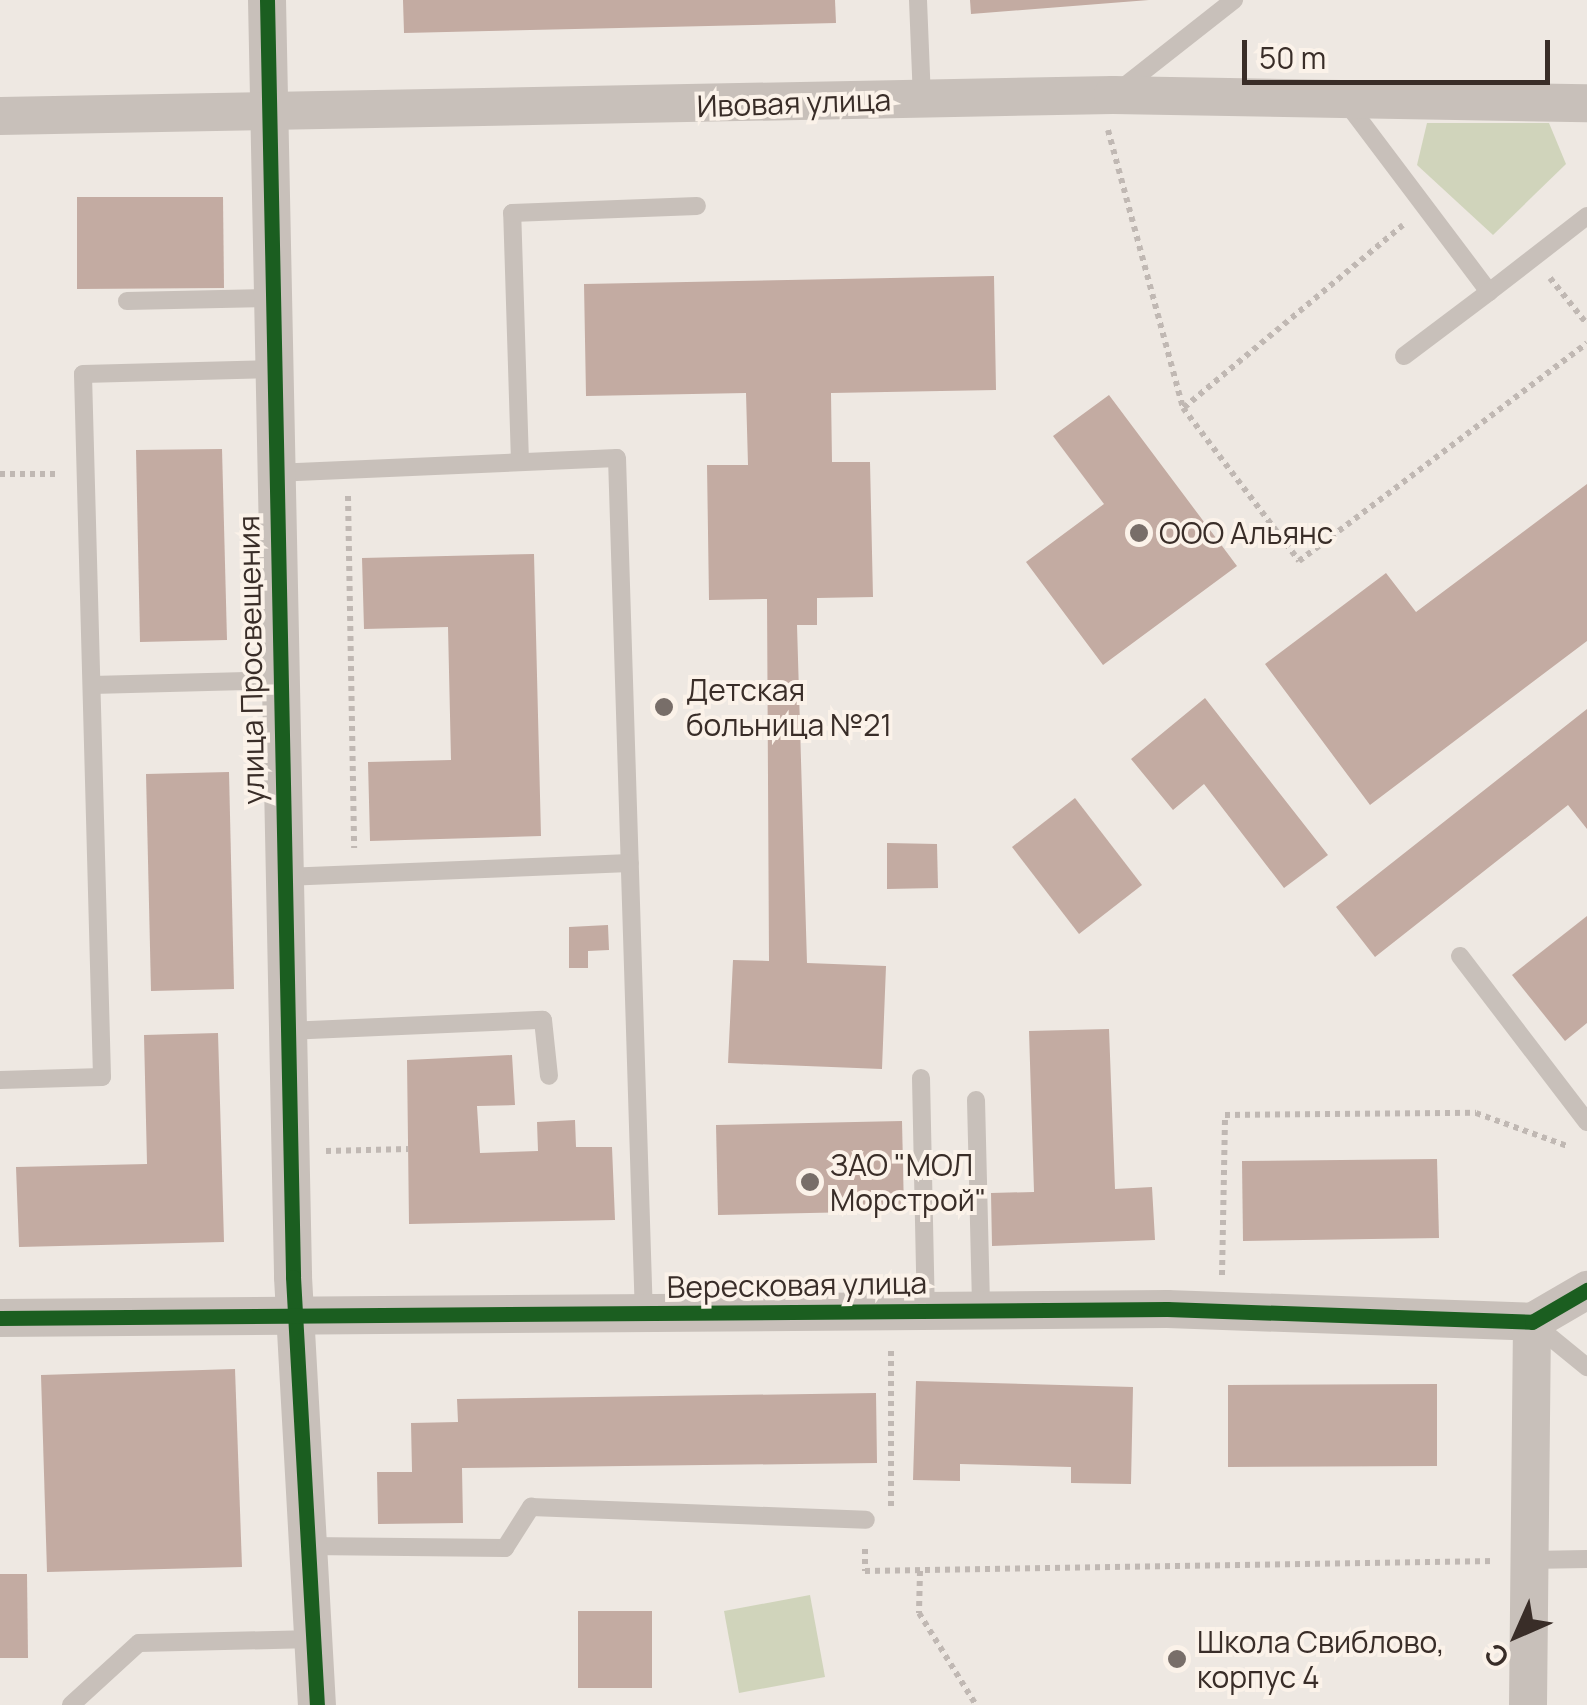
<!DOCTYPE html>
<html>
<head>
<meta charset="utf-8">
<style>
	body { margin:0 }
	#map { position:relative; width:1587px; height:1705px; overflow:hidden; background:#eee8e2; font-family:Manrope,sans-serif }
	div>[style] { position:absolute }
	.green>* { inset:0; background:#d0d4bb }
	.building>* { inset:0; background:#c3aba2 }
	.path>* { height:6px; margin-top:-3px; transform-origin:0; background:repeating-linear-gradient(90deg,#c0b8b3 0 5px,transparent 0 10px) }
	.lane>* { height:18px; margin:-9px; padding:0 9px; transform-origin:9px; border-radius:9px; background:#c8c0ba }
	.street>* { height:38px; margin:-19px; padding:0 19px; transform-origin:19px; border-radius:19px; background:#c8c0ba }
	.cycleway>* { height:15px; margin:-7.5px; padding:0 7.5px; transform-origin:7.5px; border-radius:7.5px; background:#1b5e20 }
	.dots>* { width:28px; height:28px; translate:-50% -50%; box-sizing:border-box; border:5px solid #fbf2e9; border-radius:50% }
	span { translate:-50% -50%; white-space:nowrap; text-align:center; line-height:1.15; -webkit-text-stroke:8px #fbf2e9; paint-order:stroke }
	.street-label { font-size:30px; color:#392d28 }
	.poi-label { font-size:30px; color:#392d28 }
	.left { translate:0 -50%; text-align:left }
	.north { position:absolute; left:1467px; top:1585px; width:100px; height:100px; -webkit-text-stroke:8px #fbf2e9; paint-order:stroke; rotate:225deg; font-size:28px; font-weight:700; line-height:40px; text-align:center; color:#392d28 }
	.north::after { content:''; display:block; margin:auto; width:35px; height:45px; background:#392d28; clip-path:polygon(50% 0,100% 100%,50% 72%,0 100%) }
	.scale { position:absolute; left:1242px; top:40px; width:308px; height:45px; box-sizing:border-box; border:5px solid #392d28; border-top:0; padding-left:12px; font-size:30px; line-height:35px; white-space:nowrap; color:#392d28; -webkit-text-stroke:8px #fbf2e9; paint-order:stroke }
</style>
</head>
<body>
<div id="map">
	<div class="green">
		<i style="clip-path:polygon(1427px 123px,1549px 123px,1566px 164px,1493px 235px,1417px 165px)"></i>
		<i style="clip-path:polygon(810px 1595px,825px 1677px,739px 1693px,724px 1611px)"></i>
	</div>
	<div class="building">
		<i style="clip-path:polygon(403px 0,835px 0,836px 23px,404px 33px)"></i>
		<i style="clip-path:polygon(970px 0,1149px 0,971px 14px)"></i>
		<i style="clip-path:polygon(77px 197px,223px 197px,224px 288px,77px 289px)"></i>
		<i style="clip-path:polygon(994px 276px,996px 390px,831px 393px,832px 462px,870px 462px,873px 597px,817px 598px,817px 625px,797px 625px,807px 963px,886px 966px,882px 1069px,728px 1063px,733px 960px,769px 961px,767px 599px,709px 600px,707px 465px,748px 465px,746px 393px,586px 396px,584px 284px)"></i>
		<i style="clip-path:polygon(1109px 395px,1237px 566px,1103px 665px,1026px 562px,1104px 504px,1053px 436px)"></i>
		<i style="clip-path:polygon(222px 449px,227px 640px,140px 642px,136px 450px)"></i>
		<i style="clip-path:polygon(1587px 484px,1587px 641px,1370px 805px,1265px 664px,1386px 573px,1416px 612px)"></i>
		<i style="clip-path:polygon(534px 554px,541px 836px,370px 841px,368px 762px,451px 760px,448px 627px,364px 629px,362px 558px)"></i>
		<i style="clip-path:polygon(1205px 698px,1328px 855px,1284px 888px,1204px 784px,1173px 810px,1131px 759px)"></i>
		<i style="clip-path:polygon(1587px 709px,1587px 829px,1568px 805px,1375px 957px,1336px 907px)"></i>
		<i style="clip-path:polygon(229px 772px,234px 989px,151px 991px,146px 774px)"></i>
		<i style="clip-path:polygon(1075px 798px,1142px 885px,1079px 934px,1012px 847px)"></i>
		<i style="clip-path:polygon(887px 843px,937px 844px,938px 888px,887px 889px)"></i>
		<i style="clip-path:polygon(1587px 916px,1587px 1023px,1565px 1041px,1512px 975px)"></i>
		<i style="clip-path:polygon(608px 925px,609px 950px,588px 951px,588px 968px,569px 968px,569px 927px)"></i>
		<i style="clip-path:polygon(1109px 1029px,1115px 1189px,1152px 1187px,1155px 1240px,992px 1246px,991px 1193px,1034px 1192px,1029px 1031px)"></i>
		<i style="clip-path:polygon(218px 1033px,224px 1242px,19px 1247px,16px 1167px,147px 1164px,144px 1035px)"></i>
		<i style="clip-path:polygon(512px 1055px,515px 1105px,477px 1106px,480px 1153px,538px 1151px,537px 1122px,575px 1120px,576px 1147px,612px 1147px,615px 1220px,409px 1224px,407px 1060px)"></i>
		<i style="clip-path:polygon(902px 1121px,904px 1211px,718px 1215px,716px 1125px)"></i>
		<i style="clip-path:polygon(1437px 1159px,1439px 1238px,1243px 1241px,1242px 1161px)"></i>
		<i style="clip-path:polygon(235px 1369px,242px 1567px,47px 1572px,41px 1375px)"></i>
		<i style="clip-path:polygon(916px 1381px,1133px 1387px,1131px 1484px,1071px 1483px,1071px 1467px,960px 1464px,960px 1481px,913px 1480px)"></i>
		<i style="clip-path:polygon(1437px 1384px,1437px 1466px,1228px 1467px,1228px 1385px)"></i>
		<i style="clip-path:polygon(876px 1393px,877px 1463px,462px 1468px,463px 1523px,378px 1524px,377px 1472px,412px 1472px,411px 1423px,458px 1422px,457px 1399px)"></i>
		<i style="clip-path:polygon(0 1574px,27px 1574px,28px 1658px,0 1658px)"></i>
		<i style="clip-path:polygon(578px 1611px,652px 1611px,652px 1688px,578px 1688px)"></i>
	</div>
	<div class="path">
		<i style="left:1108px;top:130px;width:288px;rotate:74.9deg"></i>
		<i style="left:1403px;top:225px;width:286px;rotate:140.2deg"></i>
		<i style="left:1183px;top:408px;width:192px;rotate:52.8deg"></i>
		<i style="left:1299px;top:561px;width:361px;rotate:-37.1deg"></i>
		<i style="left:1550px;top:278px;width:59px;rotate:51.2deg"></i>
		<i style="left:0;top:474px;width:60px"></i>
		<i style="left:348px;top:496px;width:352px;rotate:89deg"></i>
		<i style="left:326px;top:1151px;width:82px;rotate:-1.4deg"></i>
		<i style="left:1222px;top:1275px;width:160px;rotate:-88.9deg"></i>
		<i style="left:1225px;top:1115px;width:251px;rotate:-0.5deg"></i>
		<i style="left:1476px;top:1113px;width:97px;rotate:19.9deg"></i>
		<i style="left:891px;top:1506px;width:158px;rotate:-90deg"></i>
		<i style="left:865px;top:1549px;width:22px;rotate:90deg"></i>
		<i style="left:865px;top:1571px;width:630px;rotate:-0.91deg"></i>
		<i style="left:920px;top:1571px;width:42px;rotate:91.4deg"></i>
		<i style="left:919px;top:1613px;width:108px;rotate:58.2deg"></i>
	</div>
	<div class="lane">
		<i style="left:918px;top:0;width:99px;rotate:87.7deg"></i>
		<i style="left:1117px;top:92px;width:149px;rotate:-38.2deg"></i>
		<i style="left:1346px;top:102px;width:238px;rotate:53deg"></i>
		<i style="left:1489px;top:292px;width:124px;rotate:-37.8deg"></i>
		<i style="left:127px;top:301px;width:142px;rotate:-1.2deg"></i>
		<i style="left:1404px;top:356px;width:106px;rotate:-37deg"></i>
		<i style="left:520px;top:462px;width:249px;rotate:-91.8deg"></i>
		<i style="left:512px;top:213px;width:185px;rotate:-2.2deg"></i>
		<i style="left:274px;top:473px;width:343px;rotate:-2.5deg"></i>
		<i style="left:617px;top:458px;width:857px;rotate:88.2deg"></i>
		<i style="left:92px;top:685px;width:187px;rotate:-1.5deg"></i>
		<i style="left:284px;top:877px;width:346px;rotate:-2.3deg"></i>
		<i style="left:1460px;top:956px;width:209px;rotate:52.6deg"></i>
		<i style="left:287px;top:1031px;width:256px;rotate:-2.5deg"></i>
		<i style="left:543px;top:1020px;width:56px;rotate:83.9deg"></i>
		<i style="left:921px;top:1078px;width:234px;rotate:88.8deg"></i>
		<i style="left:0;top:1080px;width:102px;rotate:-1.7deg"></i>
		<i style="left:102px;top:1077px;width:703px;rotate:-91.55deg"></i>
		<i style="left:83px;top:374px;width:188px;rotate:-1.5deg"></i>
		<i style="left:976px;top:1100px;width:210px;rotate:88.6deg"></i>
		<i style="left:1533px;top:1323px;width:70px;rotate:39.2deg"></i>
		<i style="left:308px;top:1546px;width:197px;rotate:0.6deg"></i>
		<i style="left:505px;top:1548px;width:49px;rotate:-57.6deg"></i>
		<i style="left:531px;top:1507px;width:335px;rotate:2.2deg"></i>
		<i style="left:1529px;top:1560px;width:58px;rotate:-1deg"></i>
		<i style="left:71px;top:1705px;width:92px;rotate:-42.4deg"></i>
		<i style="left:139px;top:1643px;width:174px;rotate:-1.3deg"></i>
	</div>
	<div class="street">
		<i style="left:267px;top:0;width:1277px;rotate:88.83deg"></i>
		<i style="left:293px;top:1277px;width:429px;rotate:86.8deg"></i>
		<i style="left:0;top:116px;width:1113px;rotate:-1.08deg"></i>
		<i style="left:1113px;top:95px;width:474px;rotate:1deg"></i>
		<i style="left:0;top:1318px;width:1167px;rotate:-0.44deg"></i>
		<i style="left:1167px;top:1309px;width:365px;rotate:2deg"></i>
		<i style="left:1532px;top:1322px;width:64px;rotate:-30.2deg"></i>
		<i style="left:1528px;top:1705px;width:383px;rotate:-89.4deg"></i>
	</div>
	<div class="cycleway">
		<i style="left:267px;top:0;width:1277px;rotate:88.83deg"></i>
		<i style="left:293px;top:1277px;width:429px;rotate:86.8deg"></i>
		<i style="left:0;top:1318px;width:1167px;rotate:-0.44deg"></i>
		<i style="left:1167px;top:1309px;width:365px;rotate:2deg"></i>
		<i style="left:1532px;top:1322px;width:64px;rotate:-30.2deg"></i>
	</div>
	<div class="dots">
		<i style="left:1139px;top:533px;background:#786e69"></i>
		<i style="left:664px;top:707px;background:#786e69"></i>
		<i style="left:810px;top:1182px;background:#786e69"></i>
		<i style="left:1177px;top:1659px;background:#786e69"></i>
	</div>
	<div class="street-label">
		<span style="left:794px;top:103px;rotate:-2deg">Ивовая улица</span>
		<span style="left:251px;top:660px;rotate:-91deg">улица Просвещения</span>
		<span style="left:797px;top:1285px;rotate:-1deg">Вересковая улица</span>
	</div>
	<div class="poi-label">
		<span class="left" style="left:1159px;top:533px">ООО Альянс</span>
		<span class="left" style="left:686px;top:707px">Детская<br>больница №21</span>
		<span class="left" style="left:830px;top:1182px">ЗАО "МОЛ<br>Морстрой"</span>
		<span class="left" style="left:1197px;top:1659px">Школа Свиблово,<br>корпус 4</span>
	</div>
	<div class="north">С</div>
	<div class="scale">50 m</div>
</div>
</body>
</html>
